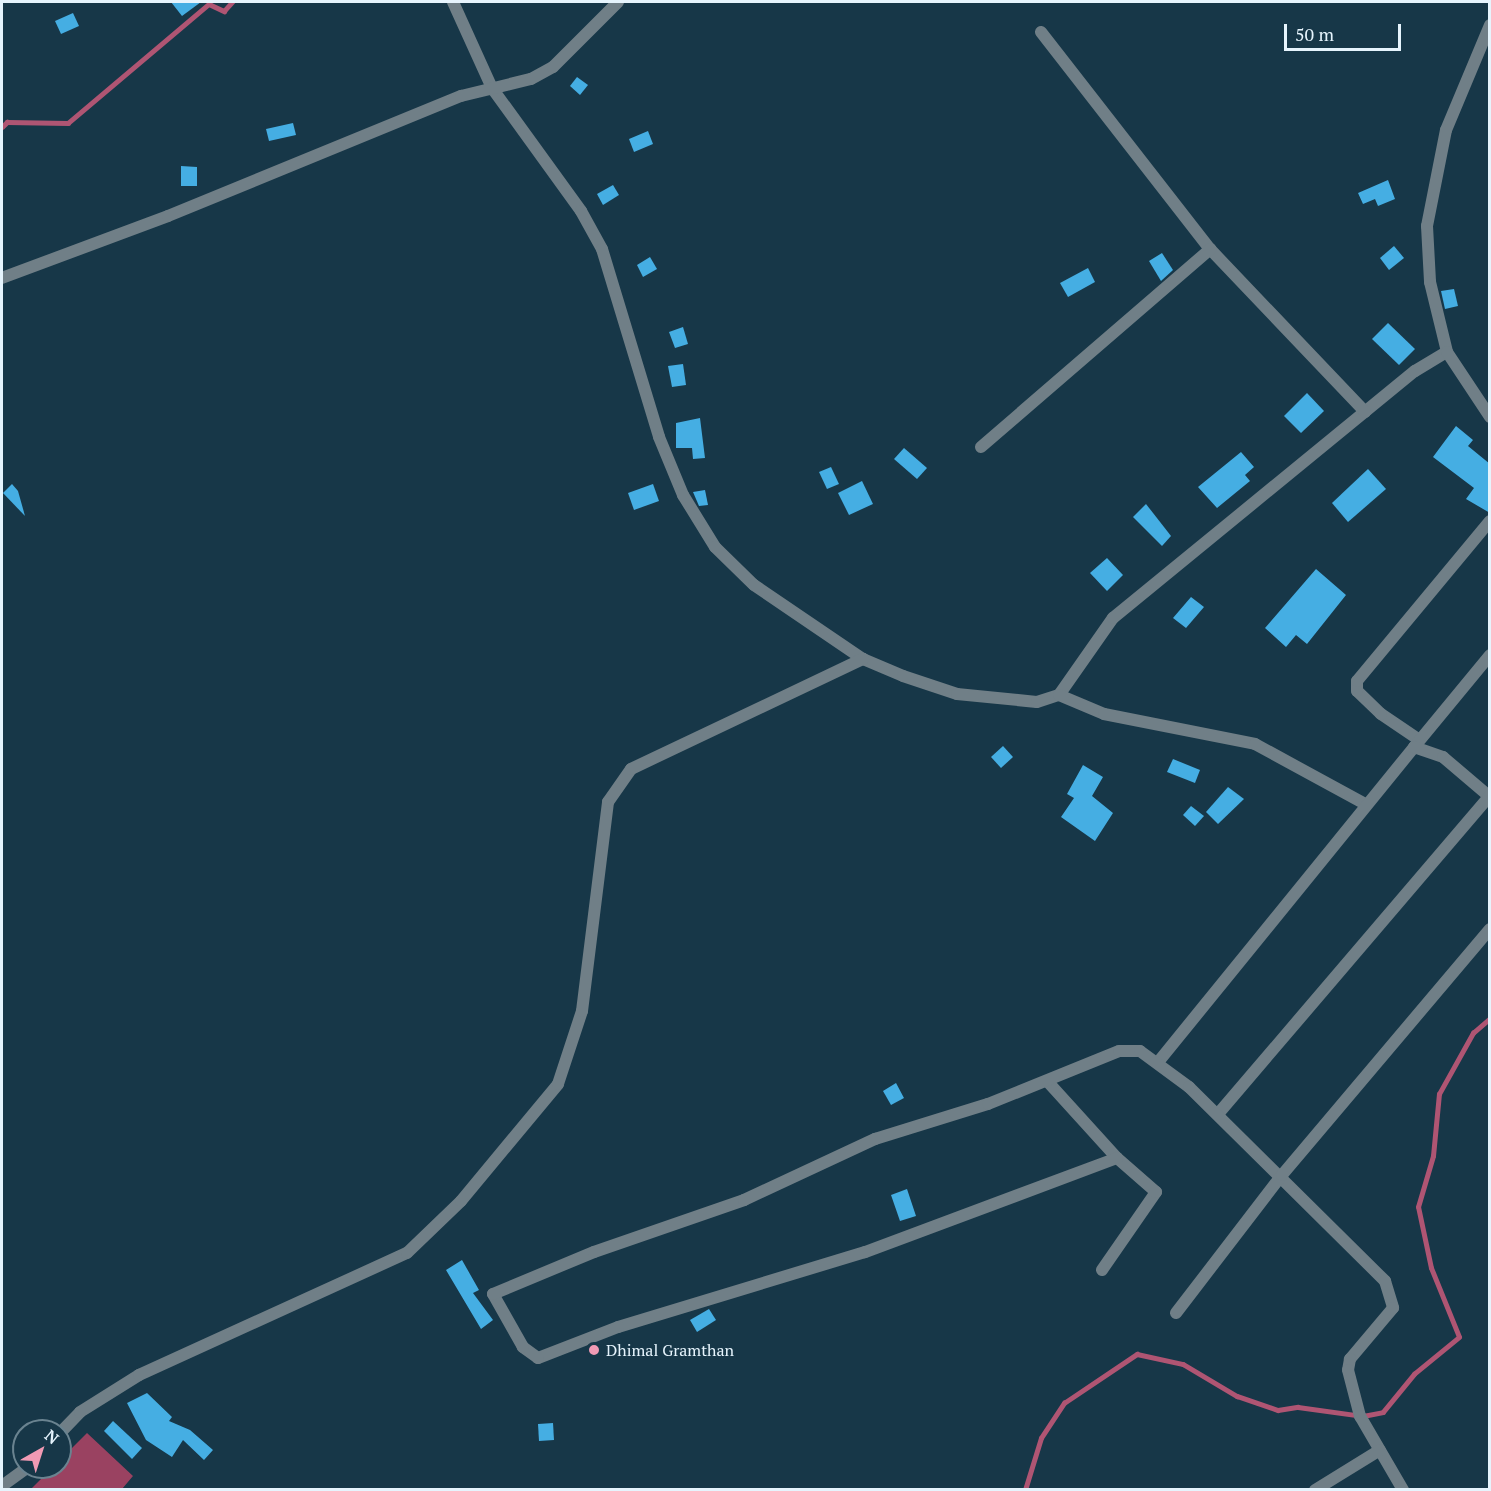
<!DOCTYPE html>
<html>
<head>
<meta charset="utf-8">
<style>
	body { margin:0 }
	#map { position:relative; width:1491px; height:1491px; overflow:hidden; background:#173748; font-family:"PT Serif",serif }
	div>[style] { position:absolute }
	.forest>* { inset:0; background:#9a4261 }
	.stream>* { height:4.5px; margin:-2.25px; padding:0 2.25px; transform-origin:2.25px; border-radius:2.25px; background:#af5573 }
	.building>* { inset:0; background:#45aee3 }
	.minor>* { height:12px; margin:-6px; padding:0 6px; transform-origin:6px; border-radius:6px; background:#707f87 }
	.dots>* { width:16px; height:16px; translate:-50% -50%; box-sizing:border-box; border:3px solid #173748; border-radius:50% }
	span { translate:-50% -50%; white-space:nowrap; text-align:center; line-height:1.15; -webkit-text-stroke:6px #173748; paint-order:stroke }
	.poi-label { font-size:16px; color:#e6f4fd }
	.left { translate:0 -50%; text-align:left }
	.frame { position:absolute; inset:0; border:3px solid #e6f4fd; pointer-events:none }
	.north { position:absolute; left:12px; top:1419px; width:60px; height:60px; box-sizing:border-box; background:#173748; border:2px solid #6a8390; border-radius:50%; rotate:39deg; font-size:16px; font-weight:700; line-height:24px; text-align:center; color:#e6f4fd }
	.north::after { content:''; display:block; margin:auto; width:21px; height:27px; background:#f19ab4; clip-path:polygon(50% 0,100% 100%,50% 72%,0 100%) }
	.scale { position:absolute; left:1284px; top:24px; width:117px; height:27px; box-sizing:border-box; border:3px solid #e6f4fd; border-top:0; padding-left:8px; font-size:18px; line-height:21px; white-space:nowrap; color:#e6f4fd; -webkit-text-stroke:4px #173748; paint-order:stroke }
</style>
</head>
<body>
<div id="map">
	<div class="forest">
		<i style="clip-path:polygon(87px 1433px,133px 1476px,122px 1489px,31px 1489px,53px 1467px,60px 1467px,60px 1460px)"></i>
	</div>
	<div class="stream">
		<i style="left:2px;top:127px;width:7px;rotate:-45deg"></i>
		<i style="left:7px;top:122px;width:61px;rotate:0.9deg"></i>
		<i style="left:68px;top:123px;width:185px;rotate:-40.2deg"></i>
		<i style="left:209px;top:4px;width:17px;rotate:25deg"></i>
		<i style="left:224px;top:11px;width:12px;rotate:-48deg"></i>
		<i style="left:1025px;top:1490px;width:54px;rotate:-72.9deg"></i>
		<i style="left:1041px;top:1438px;width:42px;rotate:-56.7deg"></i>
		<i style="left:1064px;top:1403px;width:88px;rotate:-33.9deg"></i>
		<i style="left:1137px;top:1354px;width:47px;rotate:12.3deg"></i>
		<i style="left:1183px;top:1364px;width:63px;rotate:30.7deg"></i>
		<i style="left:1237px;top:1396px;width:43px;rotate:18.9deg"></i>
		<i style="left:1278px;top:1410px;width:20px;rotate:-9deg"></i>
		<i style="left:1298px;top:1407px;width:66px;rotate:7.9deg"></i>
		<i style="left:1363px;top:1416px;width:20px;rotate:-11deg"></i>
		<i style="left:1383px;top:1412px;width:49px;rotate:-50.8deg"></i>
		<i style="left:1414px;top:1374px;width:58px;rotate:-39.4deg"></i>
		<i style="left:1459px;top:1337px;width:74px;rotate:-112.1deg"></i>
		<i style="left:1431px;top:1268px;width:62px;rotate:-102deg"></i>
		<i style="left:1418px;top:1207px;width:53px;rotate:-73.6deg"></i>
		<i style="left:1433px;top:1156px;width:62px;rotate:-84.5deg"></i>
		<i style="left:1439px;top:1094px;width:70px;rotate:-60.9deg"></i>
		<i style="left:1473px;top:1033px;width:23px;rotate:-41deg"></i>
	</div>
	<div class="building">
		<i style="clip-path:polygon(171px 2px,201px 2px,182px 16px)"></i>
		<i style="clip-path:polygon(73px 13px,79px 26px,61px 34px,55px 21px)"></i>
		<i style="clip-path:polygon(577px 77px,588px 85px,580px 95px,570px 86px)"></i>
		<i style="clip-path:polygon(293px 123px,296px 135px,269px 141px,266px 129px)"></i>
		<i style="clip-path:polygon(648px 131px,653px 144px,634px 152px,629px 139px)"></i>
		<i style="clip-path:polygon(181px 166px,197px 167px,197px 186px,181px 186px)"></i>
		<i style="clip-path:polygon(1388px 180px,1395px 199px,1378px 206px,1375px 199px,1363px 204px,1358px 193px)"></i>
		<i style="clip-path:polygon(613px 185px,619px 195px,603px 205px,597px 194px)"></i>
		<i style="clip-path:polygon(1394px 246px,1404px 258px,1389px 270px,1380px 258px)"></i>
		<i style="clip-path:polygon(1162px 253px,1173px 270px,1161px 281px,1149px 261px)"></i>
		<i style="clip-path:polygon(650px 257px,657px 269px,643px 277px,637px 265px)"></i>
		<i style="clip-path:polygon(1088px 268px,1095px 282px,1068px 297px,1060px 283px)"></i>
		<i style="clip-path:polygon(1454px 289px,1458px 306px,1445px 309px,1441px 291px)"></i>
		<i style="clip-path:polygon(1388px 323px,1415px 349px,1399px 365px,1372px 339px)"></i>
		<i style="clip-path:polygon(683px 327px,688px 344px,675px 348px,669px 332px)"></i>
		<i style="clip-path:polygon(683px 364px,686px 385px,672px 387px,668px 366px)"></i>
		<i style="clip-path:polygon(1307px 393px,1324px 411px,1301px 433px,1284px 416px)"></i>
		<i style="clip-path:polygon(700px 418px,705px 458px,693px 459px,692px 448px,676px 448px,676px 423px)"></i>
		<i style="clip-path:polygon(1456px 426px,1473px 440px,1468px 446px,1490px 464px,1490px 513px,1466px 499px,1474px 488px,1433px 457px)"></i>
		<i style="clip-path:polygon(904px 448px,927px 468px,917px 479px,894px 459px)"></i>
		<i style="clip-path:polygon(1241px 452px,1254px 467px,1245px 475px,1250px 481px,1217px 508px,1198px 487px)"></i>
		<i style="clip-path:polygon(831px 467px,839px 484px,827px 489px,819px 472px)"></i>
		<i style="clip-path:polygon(1368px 469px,1386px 489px,1348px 522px,1332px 503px)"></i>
		<i style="clip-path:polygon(862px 481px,873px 504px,849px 515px,838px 493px)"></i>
		<i style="clip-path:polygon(12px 484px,18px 491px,25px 516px,3px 493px)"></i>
		<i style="clip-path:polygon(653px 484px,659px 501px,634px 510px,628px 493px)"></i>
		<i style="clip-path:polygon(705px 490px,708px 505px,699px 506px,693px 492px)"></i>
		<i style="clip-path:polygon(1146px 504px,1171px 536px,1162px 546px,1133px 517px)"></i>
		<i style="clip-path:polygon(1107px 558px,1123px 575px,1107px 591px,1090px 573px)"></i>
		<i style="clip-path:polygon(1316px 569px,1346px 595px,1307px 644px,1296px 635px,1286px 647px,1265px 628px)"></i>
		<i style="clip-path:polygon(1191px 597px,1204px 607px,1186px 628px,1173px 618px)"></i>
		<i style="clip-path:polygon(1003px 746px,1013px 757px,1001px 768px,991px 757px)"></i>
		<i style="clip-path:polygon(1173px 759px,1200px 770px,1195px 783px,1167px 772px)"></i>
		<i style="clip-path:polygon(1083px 765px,1103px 777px,1092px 796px,1113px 813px,1095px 841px,1061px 817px,1074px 798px,1067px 794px)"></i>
		<i style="clip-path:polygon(1228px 787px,1244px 799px,1218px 824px,1206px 812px)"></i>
		<i style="clip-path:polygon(1191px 806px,1204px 816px,1195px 826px,1183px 815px)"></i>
		<i style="clip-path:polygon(896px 1083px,904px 1098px,891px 1105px,883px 1091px)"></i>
		<i style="clip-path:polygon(907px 1189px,916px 1216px,900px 1221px,891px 1195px)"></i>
		<i style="clip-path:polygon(462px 1260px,479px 1290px,473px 1293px,493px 1320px,481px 1329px,446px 1270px)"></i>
		<i style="clip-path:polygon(709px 1309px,716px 1320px,697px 1332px,690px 1320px)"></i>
		<i style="clip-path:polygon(147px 1393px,172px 1417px,169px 1421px,190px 1430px,213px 1450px,204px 1460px,183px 1440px,172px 1457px,146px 1440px,127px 1403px)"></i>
		<i style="clip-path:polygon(113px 1421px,142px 1448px,132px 1459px,104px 1431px)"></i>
		<i style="clip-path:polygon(553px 1423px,554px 1440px,539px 1441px,538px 1424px)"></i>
	</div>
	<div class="minor">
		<i style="left:453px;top:2px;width:94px;rotate:65.6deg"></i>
		<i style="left:492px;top:88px;width:152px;rotate:54.1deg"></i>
		<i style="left:581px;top:211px;width:43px;rotate:61.1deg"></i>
		<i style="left:602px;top:249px;width:196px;rotate:73.1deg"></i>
		<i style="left:659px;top:437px;width:63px;rotate:67.5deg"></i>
		<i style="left:683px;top:495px;width:61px;rotate:58.4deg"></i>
		<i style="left:715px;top:547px;width:54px;rotate:44.3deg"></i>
		<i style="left:754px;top:585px;width:132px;rotate:34.2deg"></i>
		<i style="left:863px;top:659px;width:43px;rotate:23deg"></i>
		<i style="left:903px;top:676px;width:57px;rotate:18.4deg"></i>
		<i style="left:957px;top:694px;width:80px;rotate:5.7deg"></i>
		<i style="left:1037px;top:702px;width:23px;rotate:-18deg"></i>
		<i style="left:1059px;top:695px;width:94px;rotate:-55deg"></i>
		<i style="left:1113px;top:618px;width:390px;rotate:-39.3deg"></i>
		<i style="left:1415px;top:371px;width:37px;rotate:-31deg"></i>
		<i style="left:1490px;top:25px;width:114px;rotate:112.7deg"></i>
		<i style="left:1446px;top:130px;width:98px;rotate:101.2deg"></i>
		<i style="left:1427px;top:226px;width:56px;rotate:86.9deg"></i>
		<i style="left:1430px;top:282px;width:72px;rotate:76.3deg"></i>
		<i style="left:1447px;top:352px;width:78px;rotate:56.5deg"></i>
		<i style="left:1041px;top:32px;width:275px;rotate:52.1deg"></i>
		<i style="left:1210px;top:249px;width:225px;rotate:46.4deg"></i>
		<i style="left:2px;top:278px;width:177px;rotate:-20.5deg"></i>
		<i style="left:168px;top:216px;width:317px;rotate:-22.3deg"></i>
		<i style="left:461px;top:96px;width:72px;rotate:-13.7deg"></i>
		<i style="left:531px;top:79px;width:25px;rotate:-29deg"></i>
		<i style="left:553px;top:67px;width:92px;rotate:-45deg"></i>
		<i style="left:981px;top:447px;width:303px;rotate:-40.8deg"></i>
		<i style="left:1059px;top:695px;width:49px;rotate:22.9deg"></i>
		<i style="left:1104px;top:714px;width:154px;rotate:11.2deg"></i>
		<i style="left:1255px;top:744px;width:125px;rotate:28.6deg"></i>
		<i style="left:1418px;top:739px;width:45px;rotate:-146deg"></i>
		<i style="left:1381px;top:714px;width:33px;rotate:-136deg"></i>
		<i style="left:1357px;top:691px;width:10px;rotate:-90deg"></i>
		<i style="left:1357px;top:681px;width:208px;rotate:-50.3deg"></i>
		<i style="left:1415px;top:746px;width:118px;rotate:-50.5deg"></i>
		<i style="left:1159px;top:1061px;width:405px;rotate:-50.9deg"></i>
		<i style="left:1414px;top:747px;width:31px;rotate:19deg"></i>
		<i style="left:1443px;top:757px;width:62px;rotate:40.4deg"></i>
		<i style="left:1048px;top:1082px;width:103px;rotate:47.8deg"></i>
		<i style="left:1218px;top:1114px;width:419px;rotate:-49.5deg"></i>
		<i style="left:1102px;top:1270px;width:95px;rotate:-55.3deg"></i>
		<i style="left:1156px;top:1192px;width:52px;rotate:-138.9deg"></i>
		<i style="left:1117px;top:1158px;width:269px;rotate:159.5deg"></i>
		<i style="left:865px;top:1252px;width:258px;rotate:163.1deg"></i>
		<i style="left:618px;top:1327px;width:86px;rotate:158.8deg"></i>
		<i style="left:538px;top:1358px;width:19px;rotate:-144deg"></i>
		<i style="left:523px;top:1347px;width:61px;rotate:-119.5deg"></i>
		<i style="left:493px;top:1294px;width:109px;rotate:-22.6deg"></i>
		<i style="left:594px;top:1252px;width:159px;rotate:-19.1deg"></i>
		<i style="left:744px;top:1200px;width:145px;rotate:-25deg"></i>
		<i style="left:875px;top:1139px;width:118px;rotate:-17.2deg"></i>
		<i style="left:988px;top:1104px;width:141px;rotate:-22deg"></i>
		<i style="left:1119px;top:1051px;width:21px"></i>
		<i style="left:1140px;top:1051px;width:61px;rotate:36.3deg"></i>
		<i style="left:1189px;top:1087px;width:276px;rotate:44.7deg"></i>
		<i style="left:1385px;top:1281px;width:28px;rotate:73deg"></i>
		<i style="left:1393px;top:1308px;width:67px;rotate:130.1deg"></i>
		<i style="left:1350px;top:1359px;width:11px;rotate:100deg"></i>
		<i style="left:1348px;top:1370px;width:48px;rotate:75.4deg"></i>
		<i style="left:1360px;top:1416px;width:86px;rotate:59.8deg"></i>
		<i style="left:1176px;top:1313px;width:174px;rotate:-52.5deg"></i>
		<i style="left:1282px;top:1175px;width:322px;rotate:-49.8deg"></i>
		<i style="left:60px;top:1433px;width:29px;rotate:-46deg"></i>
		<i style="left:80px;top:1412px;width:70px;rotate:-32.1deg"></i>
		<i style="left:139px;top:1375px;width:294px;rotate:-24.5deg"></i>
		<i style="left:407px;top:1253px;width:75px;rotate:-43.9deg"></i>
		<i style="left:461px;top:1201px;width:152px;rotate:-50.3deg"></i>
		<i style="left:558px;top:1084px;width:77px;rotate:-71.8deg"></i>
		<i style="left:582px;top:1011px;width:211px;rotate:-82.9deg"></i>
		<i style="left:608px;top:802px;width:40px;rotate:-55.1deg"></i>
		<i style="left:631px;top:769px;width:257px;rotate:-25.4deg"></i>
		<i style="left:2px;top:1486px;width:32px;rotate:-36deg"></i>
		<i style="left:1315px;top:1490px;width:76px;rotate:-31.6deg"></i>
	</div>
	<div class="dots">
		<i style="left:594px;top:1350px;background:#f19ab4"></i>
	</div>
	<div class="poi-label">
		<span class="left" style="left:606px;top:1350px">Dhimal Gramthan</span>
	</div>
	<div class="frame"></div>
	<div class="north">N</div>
	<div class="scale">50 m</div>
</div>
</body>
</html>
